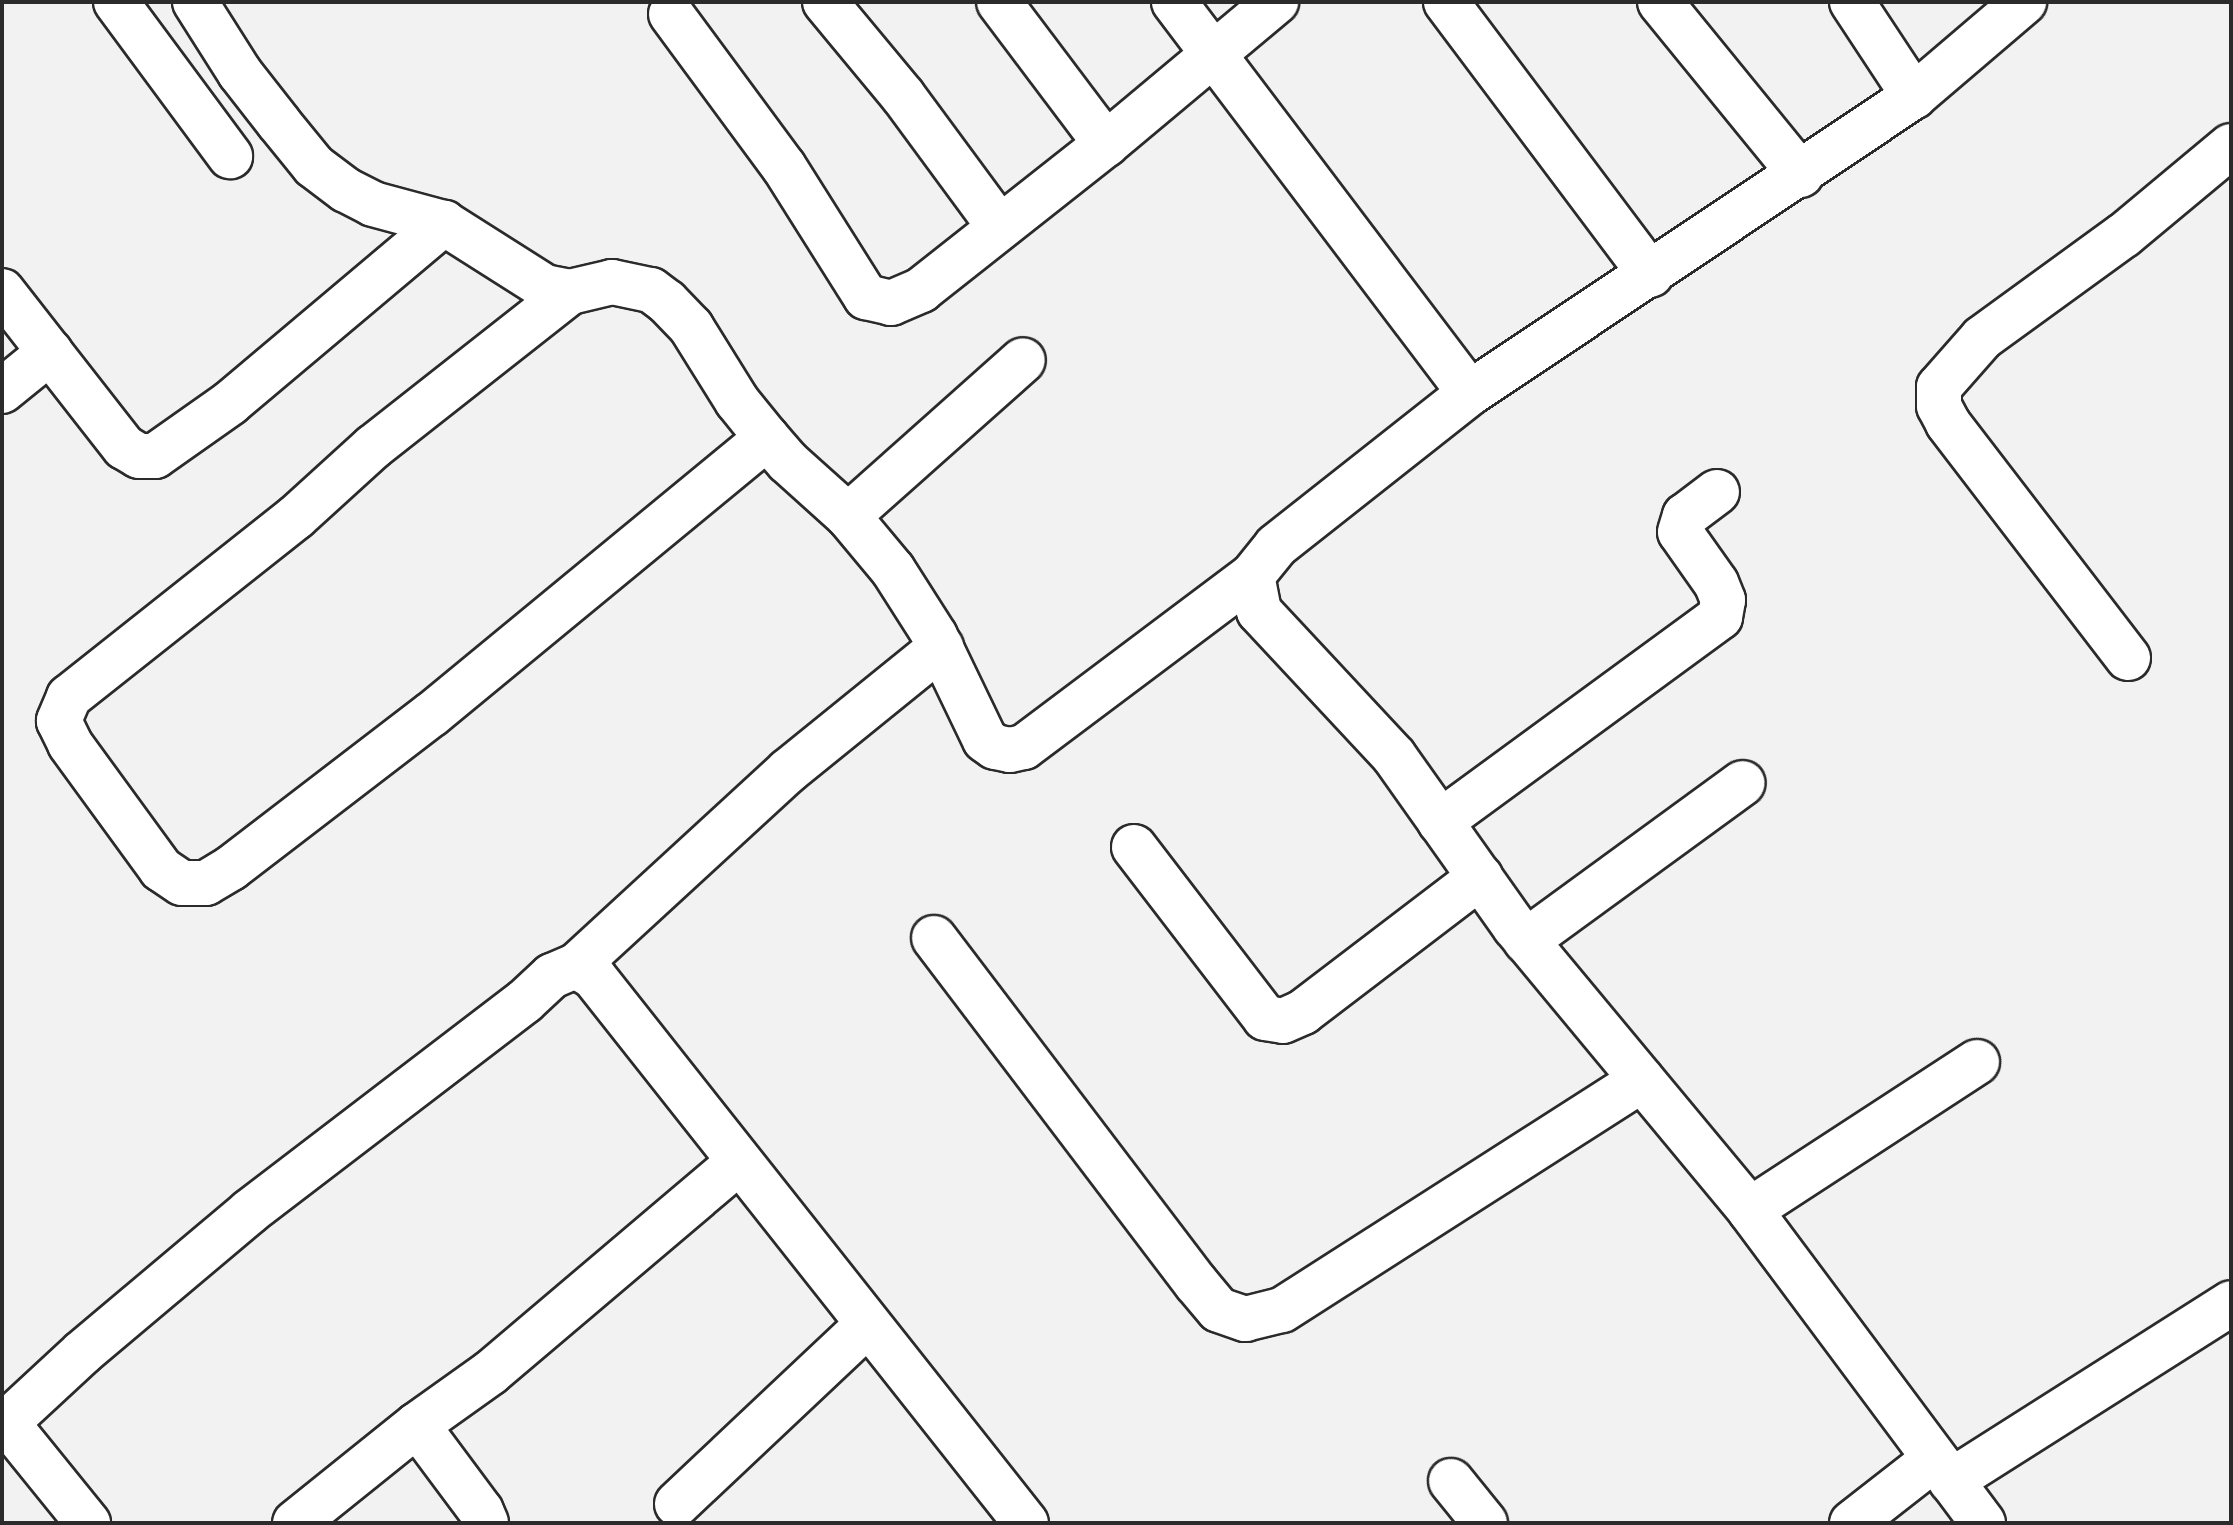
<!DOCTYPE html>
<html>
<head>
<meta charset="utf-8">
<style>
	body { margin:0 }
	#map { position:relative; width:2233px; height:1525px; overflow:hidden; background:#f2f2f2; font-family:"Comic Neue",sans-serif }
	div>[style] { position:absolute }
	.roads { filter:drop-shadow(2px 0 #2b2b2b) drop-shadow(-2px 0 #2b2b2b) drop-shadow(0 2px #2b2b2b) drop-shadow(0 -2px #2b2b2b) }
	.minor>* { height:44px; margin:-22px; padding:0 22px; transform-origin:22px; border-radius:22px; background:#fff }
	span { translate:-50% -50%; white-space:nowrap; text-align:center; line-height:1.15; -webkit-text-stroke:6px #fff; paint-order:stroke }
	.frame { position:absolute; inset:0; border:4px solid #2b2b2b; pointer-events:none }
</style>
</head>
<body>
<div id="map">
	<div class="roads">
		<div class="minor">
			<i style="left:116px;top:2px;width:192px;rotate:53.5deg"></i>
			<i style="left:195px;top:2px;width:84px;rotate:57.6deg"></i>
			<i style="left:240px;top:73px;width:63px;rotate:52deg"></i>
			<i style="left:279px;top:123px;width:55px;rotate:50.9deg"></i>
			<i style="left:314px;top:166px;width:40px;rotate:37deg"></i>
			<i style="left:346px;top:190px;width:30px;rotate:27deg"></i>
			<i style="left:373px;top:204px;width:73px;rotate:15deg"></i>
			<i style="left:444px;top:223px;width:120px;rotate:32.4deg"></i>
			<i style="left:545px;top:287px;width:25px;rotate:11deg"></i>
			<i style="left:570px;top:292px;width:43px;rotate:-13.4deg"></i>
			<i style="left:612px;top:282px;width:40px;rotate:12deg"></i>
			<i style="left:651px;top:290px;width:20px;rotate:37deg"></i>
			<i style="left:667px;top:302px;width:35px;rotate:46deg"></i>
			<i style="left:691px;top:327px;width:87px;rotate:58.1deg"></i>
			<i style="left:737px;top:401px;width:48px;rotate:51deg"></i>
			<i style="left:767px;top:438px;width:32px;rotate:49deg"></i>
			<i style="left:788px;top:462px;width:81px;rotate:42deg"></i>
			<i style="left:848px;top:516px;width:70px;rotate:50.2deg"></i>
			<i style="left:893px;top:570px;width:78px;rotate:57.5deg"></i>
			<i style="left:935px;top:636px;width:115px;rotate:64.3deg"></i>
			<i style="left:985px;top:740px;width:12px;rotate:35deg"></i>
			<i style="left:995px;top:747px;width:15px;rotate:11deg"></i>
			<i style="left:1010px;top:750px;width:14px;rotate:-12deg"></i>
			<i style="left:1024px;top:747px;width:285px;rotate:-36.9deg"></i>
			<i style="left:825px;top:2px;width:122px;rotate:50.3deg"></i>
			<i style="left:903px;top:96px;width:162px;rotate:53.6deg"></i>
			<i style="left:999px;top:2px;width:178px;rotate:53deg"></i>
			<i style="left:1174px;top:2px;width:490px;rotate:52.9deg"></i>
			<i style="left:1446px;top:2px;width:341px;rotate:53.1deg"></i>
			<i style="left:1660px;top:2px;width:223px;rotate:50.8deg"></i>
			<i style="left:1852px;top:2px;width:113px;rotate:56.6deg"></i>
			<i style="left:671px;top:14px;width:190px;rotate:53.6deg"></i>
			<i style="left:784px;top:167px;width:154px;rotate:57.8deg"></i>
			<i style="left:866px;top:297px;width:26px;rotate:13deg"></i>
			<i style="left:891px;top:303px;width:33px;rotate:-23deg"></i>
			<i style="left:921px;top:290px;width:236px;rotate:-38.3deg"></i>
			<i style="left:1106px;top:144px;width:222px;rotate:-39.9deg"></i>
			<i style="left:2px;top:291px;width:198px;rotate:52deg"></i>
			<i style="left:124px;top:447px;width:17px;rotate:31deg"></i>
			<i style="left:139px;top:456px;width:16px"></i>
			<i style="left:155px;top:456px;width:92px;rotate:-35.2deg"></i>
			<i style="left:230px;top:403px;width:280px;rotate:-40.1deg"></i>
			<i style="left:570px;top:292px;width:251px;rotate:141.8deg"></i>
			<i style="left:373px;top:447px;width:104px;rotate:137.7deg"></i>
			<i style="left:296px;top:517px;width:290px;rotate:141.6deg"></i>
			<i style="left:69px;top:697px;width:26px;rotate:113deg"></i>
			<i style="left:59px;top:721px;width:25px;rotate:64deg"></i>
			<i style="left:70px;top:744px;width:155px;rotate:53.9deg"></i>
			<i style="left:161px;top:869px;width:25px;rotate:34deg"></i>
			<i style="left:182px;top:883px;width:24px"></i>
			<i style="left:206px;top:883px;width:29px;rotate:-31deg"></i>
			<i style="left:231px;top:868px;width:253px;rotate:-37.5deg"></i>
			<i style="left:432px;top:714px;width:434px;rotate:-39.5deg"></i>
			<i style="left:2px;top:391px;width:62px;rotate:-39.1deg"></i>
			<i style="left:848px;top:516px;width:234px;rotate:-41.7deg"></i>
			<i style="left:2128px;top:658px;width:296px;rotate:-127.5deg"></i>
			<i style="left:1948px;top:423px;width:19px;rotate:-118deg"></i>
			<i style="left:1939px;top:406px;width:19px;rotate:-90deg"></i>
			<i style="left:1939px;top:387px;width:65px;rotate:-48.7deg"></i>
			<i style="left:1982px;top:338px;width:175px;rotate:-36deg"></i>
			<i style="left:2124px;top:235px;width:139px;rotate:-39.8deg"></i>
			<i style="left:1440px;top:822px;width:347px;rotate:-36.2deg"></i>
			<i style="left:1720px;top:617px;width:17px;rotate:-80deg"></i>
			<i style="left:1723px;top:600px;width:18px;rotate:-112deg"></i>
			<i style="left:1716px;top:583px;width:62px;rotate:-125.2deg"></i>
			<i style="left:1680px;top:532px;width:17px;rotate:-73deg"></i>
			<i style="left:1685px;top:516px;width:40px;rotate:-37deg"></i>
			<i style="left:1134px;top:847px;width:215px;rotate:52.5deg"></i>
			<i style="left:1265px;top:1018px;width:18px;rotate:9deg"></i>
			<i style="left:1283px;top:1021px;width:22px;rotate:-24deg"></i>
			<i style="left:1303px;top:1012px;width:223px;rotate:-37.3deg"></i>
			<i style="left:934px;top:938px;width:433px;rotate:52.8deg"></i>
			<i style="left:1196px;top:1283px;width:35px;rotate:50deg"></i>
			<i style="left:1219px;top:1310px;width:28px;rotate:19deg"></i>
			<i style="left:1245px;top:1319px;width:38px;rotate:-14deg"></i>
			<i style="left:1282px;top:1310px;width:427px;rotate:-32.6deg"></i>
			<i style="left:1526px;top:941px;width:268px;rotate:-36.1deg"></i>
			<i style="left:576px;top:966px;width:288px;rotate:-42.6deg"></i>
			<i style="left:788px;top:771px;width:197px;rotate:-39deg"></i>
			<i style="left:1750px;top:1210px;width:271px;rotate:-33.1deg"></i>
			<i style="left:7px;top:1423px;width:129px;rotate:51deg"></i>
			<i style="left:417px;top:1425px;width:107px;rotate:53.3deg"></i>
			<i style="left:481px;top:1511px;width:13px;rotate:67deg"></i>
			<i style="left:2px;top:1427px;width:110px;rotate:-42.8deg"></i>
			<i style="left:83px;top:1352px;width:217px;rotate:-40.1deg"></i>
			<i style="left:249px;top:1212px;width:347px;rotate:-37.4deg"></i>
			<i style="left:525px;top:1001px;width:37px;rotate:-43deg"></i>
			<i style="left:552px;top:976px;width:26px;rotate:-23deg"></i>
			<i style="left:576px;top:966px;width:21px;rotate:31deg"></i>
			<i style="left:594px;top:977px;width:696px;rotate:51.65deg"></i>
			<i style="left:1451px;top:1481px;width:54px;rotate:51deg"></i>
			<i style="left:1951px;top:1481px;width:332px;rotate:-32.4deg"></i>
			<i style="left:677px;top:1504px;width:261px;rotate:-43.3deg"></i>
			<i style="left:295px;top:1523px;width:156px;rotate:-38.8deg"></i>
			<i style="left:417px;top:1425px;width:90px;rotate:-35.5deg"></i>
			<i style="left:490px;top:1373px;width:325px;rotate:-40.3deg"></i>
			<i style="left:1852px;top:1523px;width:104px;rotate:-38deg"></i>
			<i style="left:1983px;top:1523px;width:390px;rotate:-126.7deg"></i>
			<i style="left:1750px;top:1210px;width:368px;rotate:-129.7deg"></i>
			<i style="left:1515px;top:927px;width:209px;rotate:-125.3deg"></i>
			<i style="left:1394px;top:756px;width:198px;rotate:-133deg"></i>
			<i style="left:1259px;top:611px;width:36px;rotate:-101deg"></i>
			<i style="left:1252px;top:576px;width:38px;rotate:-51deg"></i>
			<i style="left:1276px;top:546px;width:247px;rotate:-38.3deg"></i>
			<i style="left:1470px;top:393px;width:534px;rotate:-33.78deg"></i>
			<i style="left:1914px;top:96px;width:145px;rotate:-40.5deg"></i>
		</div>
	</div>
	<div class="frame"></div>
</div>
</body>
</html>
